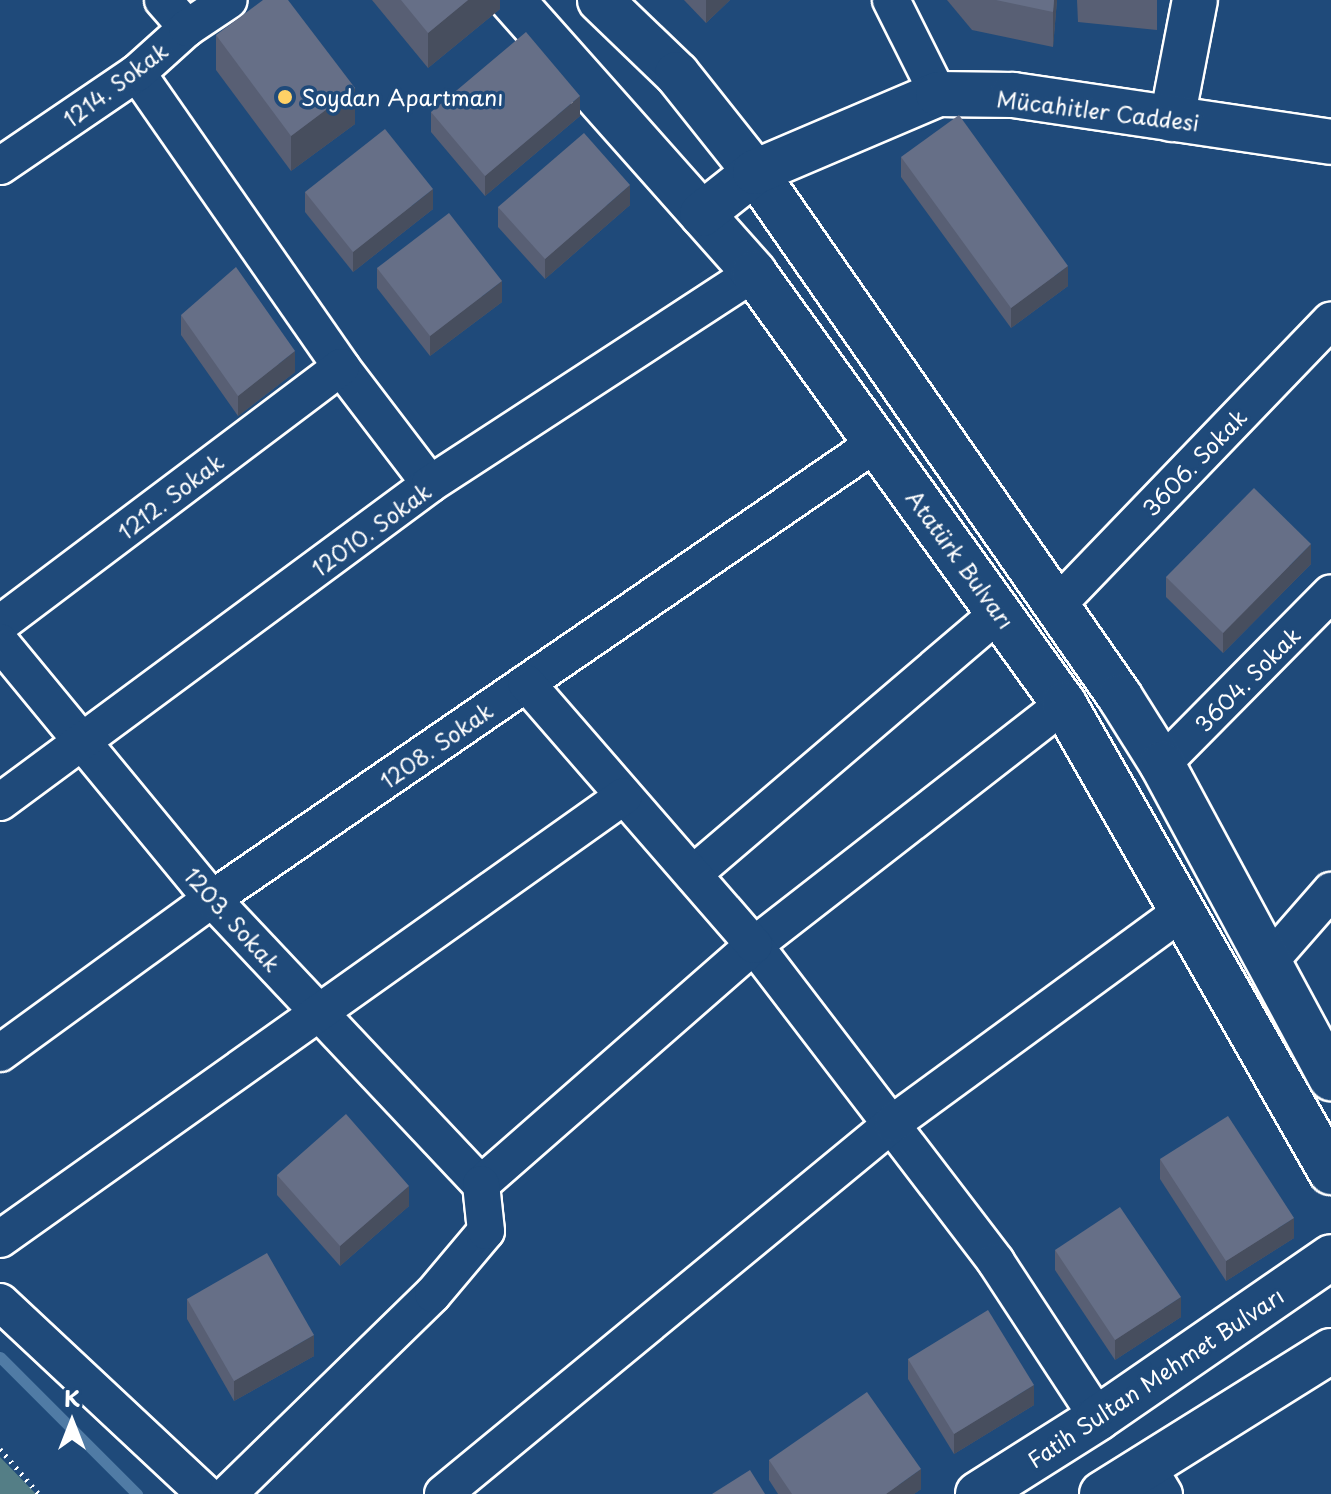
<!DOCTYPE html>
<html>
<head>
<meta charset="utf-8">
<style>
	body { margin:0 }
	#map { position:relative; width:1331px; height:1494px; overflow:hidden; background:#1f4a7a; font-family:"Playpen Sans",sans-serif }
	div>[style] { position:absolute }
	.green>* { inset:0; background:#547e86 }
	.stream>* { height:11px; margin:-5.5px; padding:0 5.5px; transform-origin:5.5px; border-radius:5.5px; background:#507ba5 }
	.path>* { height:5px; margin-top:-2.5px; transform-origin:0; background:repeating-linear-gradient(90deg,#fff 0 2px,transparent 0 8px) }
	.roads { filter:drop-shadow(2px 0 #fff) drop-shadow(-2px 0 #fff) drop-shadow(0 2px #fff) drop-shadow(0 -2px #fff) }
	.street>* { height:36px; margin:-18px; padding:0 18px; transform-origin:18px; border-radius:18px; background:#1f4a7a }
	.secondary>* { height:44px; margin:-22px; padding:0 22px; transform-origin:22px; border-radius:22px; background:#1f4a7a }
	.wall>* { inset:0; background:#585f74 }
	.shaded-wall>* { inset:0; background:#474e5e }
	.building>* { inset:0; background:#666f87 }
	.dots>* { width:22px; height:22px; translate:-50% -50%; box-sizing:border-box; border:4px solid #1f4a7a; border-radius:50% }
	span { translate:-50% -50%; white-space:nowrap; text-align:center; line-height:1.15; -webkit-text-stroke:7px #1f4a7a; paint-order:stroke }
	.street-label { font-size:22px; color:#fff }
	.poi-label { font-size:22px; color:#fff }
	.left { translate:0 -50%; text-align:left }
	.north { position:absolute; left:32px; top:1382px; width:80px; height:80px; -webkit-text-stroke:6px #1f4a7a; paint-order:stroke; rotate:0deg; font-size:22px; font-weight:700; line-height:32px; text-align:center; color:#fff }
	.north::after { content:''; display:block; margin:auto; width:28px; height:36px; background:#fff; clip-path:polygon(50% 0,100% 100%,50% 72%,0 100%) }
</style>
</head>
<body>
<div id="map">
	<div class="green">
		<i style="clip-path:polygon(0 1457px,36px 1494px,0 1494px)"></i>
	</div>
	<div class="stream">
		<i style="left:0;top:1357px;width:194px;rotate:45deg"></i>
	</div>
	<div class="path">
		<i style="left:0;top:1449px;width:60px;rotate:49.1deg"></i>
	</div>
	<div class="roads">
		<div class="street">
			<i style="left:163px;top:0;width:37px;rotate:49deg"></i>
			<i style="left:891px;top:0;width:105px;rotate:63.4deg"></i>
			<i style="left:137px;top:73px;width:358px;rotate:55.2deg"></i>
			<i style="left:341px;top:367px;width:147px;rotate:52.7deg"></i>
			<i style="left:0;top:166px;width:166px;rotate:-34.2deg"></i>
			<i style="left:137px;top:73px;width:67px;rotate:-42deg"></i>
			<i style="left:187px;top:28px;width:50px;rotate:-33.7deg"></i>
			<i style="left:1057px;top:605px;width:395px;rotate:-46.1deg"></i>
			<i style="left:0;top:624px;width:427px;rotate:-37deg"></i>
			<i style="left:0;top:642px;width:333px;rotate:50.5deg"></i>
			<i style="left:212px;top:899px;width:392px;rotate:46.7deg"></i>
			<i style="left:1064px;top:704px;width:393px;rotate:142.1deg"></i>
			<i style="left:754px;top:945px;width:399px;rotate:52.6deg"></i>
			<i style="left:996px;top:1262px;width:186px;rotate:56.8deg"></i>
			<i style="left:1162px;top:764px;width:240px;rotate:-45.3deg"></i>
			<i style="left:0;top:802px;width:535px;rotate:-36.48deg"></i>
			<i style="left:430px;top:484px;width:387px;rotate:-33.1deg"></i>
			<i style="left:693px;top:874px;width:404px;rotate:-40.5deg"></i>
			<i style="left:1268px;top:963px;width:96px;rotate:-48.8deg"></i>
			<i style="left:0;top:1053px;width:262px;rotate:-36deg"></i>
			<i style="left:212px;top:899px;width:806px;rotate:-34.48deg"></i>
			<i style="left:481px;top:1184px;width:363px;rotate:-41.2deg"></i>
			<i style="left:754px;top:945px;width:347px;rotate:-131deg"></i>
			<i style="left:0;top:1239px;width:765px;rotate:-35.37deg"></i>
			<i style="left:0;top:1302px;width:281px;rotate:43.1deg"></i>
			<i style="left:1147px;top:1466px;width:33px;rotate:59deg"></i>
			<i style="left:228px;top:1494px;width:286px;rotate:-44.3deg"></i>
			<i style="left:433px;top:1294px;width:82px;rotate:-49.9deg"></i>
			<i style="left:486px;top:1231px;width:47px;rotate:-96.1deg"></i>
			<i style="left:443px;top:1494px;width:583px;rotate:-39.5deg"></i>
			<i style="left:893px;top:1123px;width:356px;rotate:-36.2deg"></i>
		</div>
		<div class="secondary">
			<i style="left:512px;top:0;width:365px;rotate:48.4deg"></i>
			<i style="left:754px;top:273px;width:531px;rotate:54.27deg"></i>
			<i style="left:1064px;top:704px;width:539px;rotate:60.29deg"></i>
			<i style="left:600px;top:0;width:107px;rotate:43.9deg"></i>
			<i style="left:677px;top:74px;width:125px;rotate:51.5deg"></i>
			<i style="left:755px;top:172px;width:639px;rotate:55.19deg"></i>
			<i style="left:1120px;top:697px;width:79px;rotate:57.9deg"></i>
			<i style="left:1162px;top:764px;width:357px;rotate:61.7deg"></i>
			<i style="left:1172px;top:119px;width:121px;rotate:-79.1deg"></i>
			<i style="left:702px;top:214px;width:68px;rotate:-38.4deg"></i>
			<i style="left:755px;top:172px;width:199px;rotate:-23.1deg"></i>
			<i style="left:938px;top:94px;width:75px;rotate:0.8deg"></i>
			<i style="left:1013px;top:95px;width:321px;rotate:8.4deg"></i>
			<i style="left:978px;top:1494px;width:142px;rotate:-32.3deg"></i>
			<i style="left:1098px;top:1418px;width:283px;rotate:-34.6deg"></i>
			<i style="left:1102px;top:1494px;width:270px;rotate:-32deg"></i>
		</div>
	</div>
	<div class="wall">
		<i style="clip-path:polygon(372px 0,500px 0,500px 9px,428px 68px)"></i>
		<i style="clip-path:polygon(684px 0,730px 0,706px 23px)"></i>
		<i style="clip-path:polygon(947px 0,1057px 0,1053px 47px,972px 30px)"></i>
		<i style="clip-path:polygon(1077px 0,1157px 0,1157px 30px,1078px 22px)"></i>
		<i style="clip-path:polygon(216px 35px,355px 124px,291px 171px,216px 70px)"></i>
		<i style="clip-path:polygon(431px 112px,580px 116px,485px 196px,431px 132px)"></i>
		<i style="clip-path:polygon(901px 157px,1068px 286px,1011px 328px,901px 177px)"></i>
		<i style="clip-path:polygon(305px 192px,433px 209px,353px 272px,305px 212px)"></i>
		<i style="clip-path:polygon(630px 205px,545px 279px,498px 227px,498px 207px)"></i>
		<i style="clip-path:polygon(377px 268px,502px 302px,430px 356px,377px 288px)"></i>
		<i style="clip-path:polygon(181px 315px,295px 372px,238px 416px,181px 335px)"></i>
		<i style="clip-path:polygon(1311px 564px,1223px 653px,1166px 597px,1166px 577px)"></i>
		<i style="clip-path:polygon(1160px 1159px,1294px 1238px,1226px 1281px,1160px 1179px)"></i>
		<i style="clip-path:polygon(277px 1175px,409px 1206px,340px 1266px,277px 1195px)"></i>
		<i style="clip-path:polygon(1055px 1250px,1181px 1317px,1115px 1360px,1055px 1270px)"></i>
		<i style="clip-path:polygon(187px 1299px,314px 1356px,234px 1401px,187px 1319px)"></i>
		<i style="clip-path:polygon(908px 1359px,1034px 1405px,954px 1454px,908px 1379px)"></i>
		<i style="clip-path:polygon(769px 1460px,921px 1489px,914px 1494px,778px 1494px,769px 1480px)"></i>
	</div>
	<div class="shaded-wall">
		<i style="clip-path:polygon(468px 0,500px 0,500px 9px,428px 68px,428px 33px)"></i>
		<i style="clip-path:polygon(706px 0,730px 0,706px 23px)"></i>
		<i style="clip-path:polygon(1054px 0,1057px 0,1053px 47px,1053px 12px)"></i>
		<i style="clip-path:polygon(355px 88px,355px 124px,291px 171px,291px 136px)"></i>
		<i style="clip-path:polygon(580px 96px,580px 116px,485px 196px,485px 176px)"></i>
		<i style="clip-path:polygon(630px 185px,630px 205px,545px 279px,545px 259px)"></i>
		<i style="clip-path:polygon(433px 189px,433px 209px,353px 272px,353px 252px)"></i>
		<i style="clip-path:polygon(1068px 266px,1068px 286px,1011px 328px,1011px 308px)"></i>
		<i style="clip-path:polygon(502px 281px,502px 302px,430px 356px,430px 336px)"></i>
		<i style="clip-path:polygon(295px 351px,295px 372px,238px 416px,238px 396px)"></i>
		<i style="clip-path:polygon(1311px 544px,1311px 564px,1223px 653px,1223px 633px)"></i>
		<i style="clip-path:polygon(409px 1186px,409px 1206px,340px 1266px,340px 1246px)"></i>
		<i style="clip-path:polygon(1294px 1218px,1294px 1238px,1226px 1281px,1226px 1261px)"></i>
		<i style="clip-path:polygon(1181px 1297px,1181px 1317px,1115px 1360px,1115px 1340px)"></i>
		<i style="clip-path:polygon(314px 1335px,314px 1356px,234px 1401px,234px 1381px)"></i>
		<i style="clip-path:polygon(1034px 1385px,1034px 1405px,954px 1454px,954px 1434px)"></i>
		<i style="clip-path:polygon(921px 1469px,921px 1489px,914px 1494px,886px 1494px)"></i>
	</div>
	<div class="building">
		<i style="clip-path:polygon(263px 0,288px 0,355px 88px,291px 136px,216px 35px)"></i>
		<i style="clip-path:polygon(401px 0,468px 0,428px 33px)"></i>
		<i style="clip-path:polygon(996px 0,1054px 0,1053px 12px)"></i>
		<i style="clip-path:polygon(526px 32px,580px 96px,485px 176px,431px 112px)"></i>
		<i style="clip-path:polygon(959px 115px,1068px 266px,1011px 308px,901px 157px)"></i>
		<i style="clip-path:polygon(385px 129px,433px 189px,353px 252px,305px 192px)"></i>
		<i style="clip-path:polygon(584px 133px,630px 185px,545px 259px,498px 207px)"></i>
		<i style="clip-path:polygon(449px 213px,502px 281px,430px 336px,377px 268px)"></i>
		<i style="clip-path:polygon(236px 267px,295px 351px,238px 396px,181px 315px)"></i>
		<i style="clip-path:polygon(1254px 488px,1311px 544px,1223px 633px,1166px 577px)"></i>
		<i style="clip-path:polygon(346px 1114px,409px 1186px,340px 1246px,277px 1175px)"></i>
		<i style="clip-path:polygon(1228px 1116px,1294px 1218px,1226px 1261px,1160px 1159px)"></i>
		<i style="clip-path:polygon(1120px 1207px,1181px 1297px,1115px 1340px,1055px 1250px)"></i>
		<i style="clip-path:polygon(267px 1253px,314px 1335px,234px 1381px,187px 1299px)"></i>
		<i style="clip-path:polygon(988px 1310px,1034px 1385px,954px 1434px,908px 1359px)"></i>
		<i style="clip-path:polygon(867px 1392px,921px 1469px,886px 1494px,792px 1494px,769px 1460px)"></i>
		<i style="clip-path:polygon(750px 1470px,765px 1494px,712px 1494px)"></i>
	</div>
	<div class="dots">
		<i style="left:285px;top:97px;background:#ffd166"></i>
	</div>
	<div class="street-label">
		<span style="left:115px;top:84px;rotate:-37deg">1214. Sokak</span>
		<span style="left:1098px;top:110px;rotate:7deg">Mücahitler Caddesi</span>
		<span style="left:1194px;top:462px;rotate:-46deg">3606. Sokak</span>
		<span style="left:170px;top:496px;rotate:-37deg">1212. Sokak</span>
		<span style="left:371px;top:529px;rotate:-36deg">12010. Sokak</span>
		<span style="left:961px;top:559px;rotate:54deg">Atatürk Bulvarı</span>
		<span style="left:1247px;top:679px;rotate:-45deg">3604. Sokak</span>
		<span style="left:436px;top:745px;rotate:-35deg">1208. Sokak</span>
		<span style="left:233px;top:919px;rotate:48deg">1203. Sokak</span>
		<span style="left:1155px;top:1377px;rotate:-34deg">Fatih Sultan Mehmet Bulvarı</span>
	</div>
	<div class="poi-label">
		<span class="left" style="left:301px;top:97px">Soydan Apartmanı</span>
	</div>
	<div class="north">K</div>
</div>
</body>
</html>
